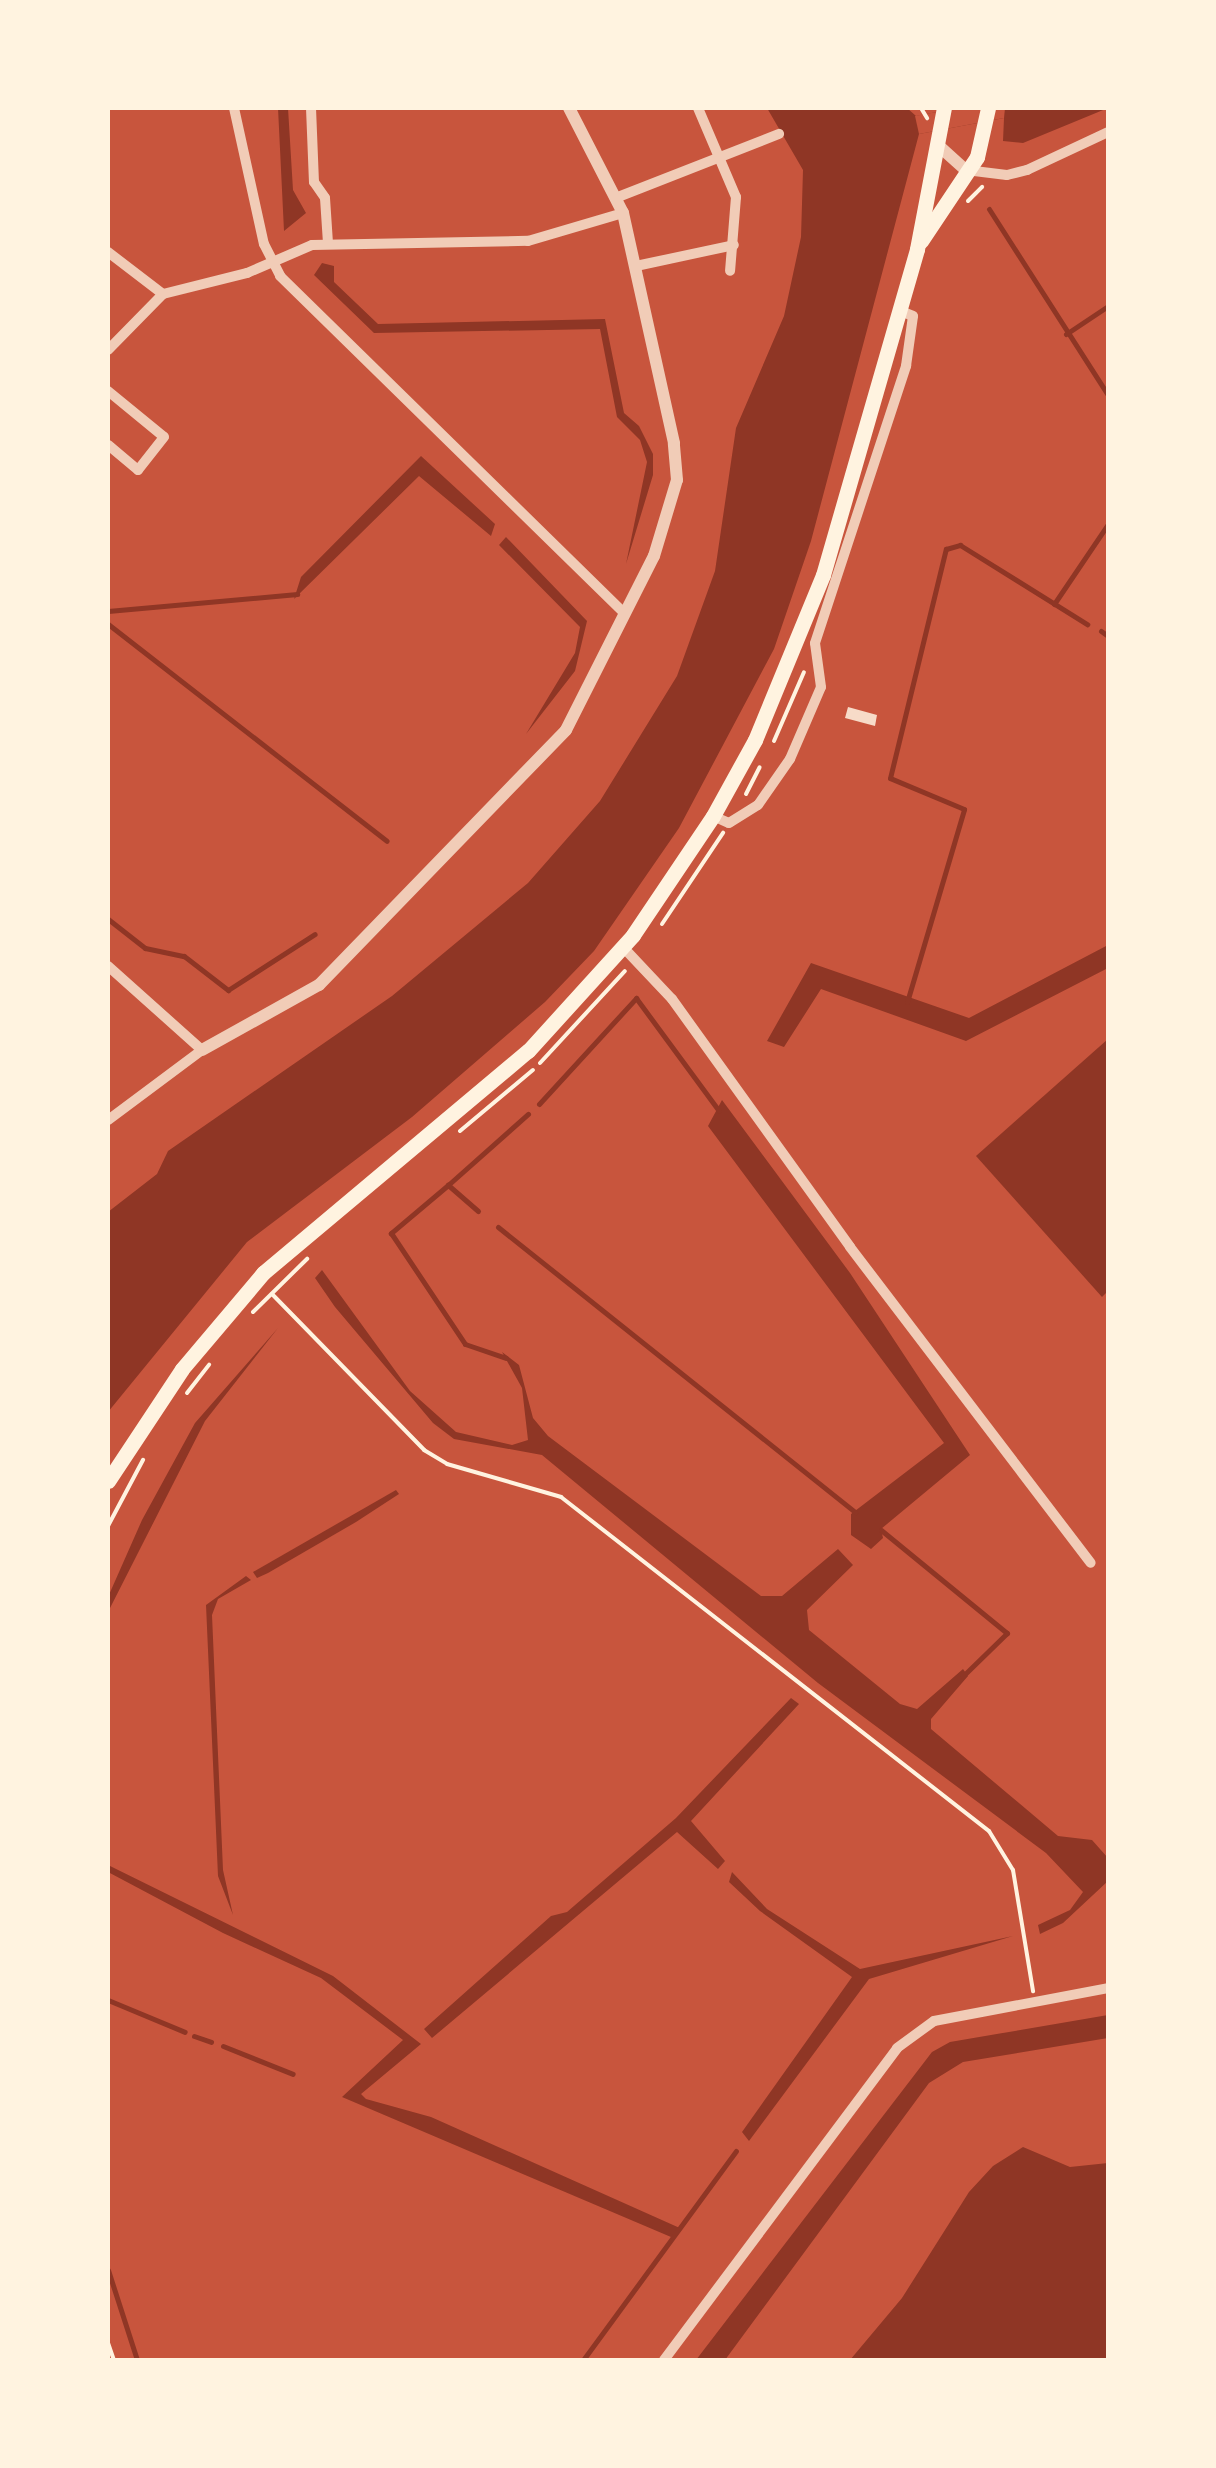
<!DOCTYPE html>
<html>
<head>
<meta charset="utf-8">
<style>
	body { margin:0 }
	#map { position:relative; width:1216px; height:2468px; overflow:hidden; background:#c8553d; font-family:"PT Serif",serif }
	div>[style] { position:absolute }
	.water>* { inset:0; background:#8f3625 }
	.pier>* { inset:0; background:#c8553d }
	.stream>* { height:5px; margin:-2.5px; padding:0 2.5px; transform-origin:2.5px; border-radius:2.5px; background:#8f3625 }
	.building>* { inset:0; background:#f7dbc8 }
	.path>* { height:4px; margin:-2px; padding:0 2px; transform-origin:2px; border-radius:2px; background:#fff3e0 }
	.minor>* { height:10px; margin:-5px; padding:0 5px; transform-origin:5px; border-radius:5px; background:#f1ccb7 }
	.tertiary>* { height:12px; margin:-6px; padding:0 6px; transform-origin:6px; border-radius:6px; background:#f1ccb7 }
	.primary>* { height:15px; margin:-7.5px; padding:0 7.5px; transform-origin:7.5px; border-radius:7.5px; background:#fff3e0 }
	span { translate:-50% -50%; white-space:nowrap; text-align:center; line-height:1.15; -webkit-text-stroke:10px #fff3e0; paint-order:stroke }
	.frame { position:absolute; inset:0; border:110px solid #fff3e0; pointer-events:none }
</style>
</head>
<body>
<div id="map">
	<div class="water">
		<i style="clip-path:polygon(278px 108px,288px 108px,293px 190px,306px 213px,284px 231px)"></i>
		<i style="clip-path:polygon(767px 108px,907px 108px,916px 116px,958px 108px,1108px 108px,1023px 143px,1003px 141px,1004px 118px,919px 134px,811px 541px,774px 649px,679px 828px,594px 951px,545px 1002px,412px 1117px,247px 1242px,108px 1412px,108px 1212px,157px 1174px,168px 1151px,392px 996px,528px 883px,600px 801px,677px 676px,715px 571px,736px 428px,784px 316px,801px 237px,803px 170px)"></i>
		<i style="clip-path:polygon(322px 263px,334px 266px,334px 282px,378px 324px,605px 319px,624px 413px,639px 426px,653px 454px,653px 475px,626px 564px,647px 462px,640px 440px,617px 417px,600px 329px,374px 333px,314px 275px)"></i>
		<i style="clip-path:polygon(421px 456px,495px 524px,491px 536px,419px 476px,294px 599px,301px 577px)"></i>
		<i style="clip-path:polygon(506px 537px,587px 621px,575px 671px,526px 734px,575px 653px,580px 627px,499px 545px)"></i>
		<i style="clip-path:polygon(1108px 945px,1108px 968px,966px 1041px,821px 989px,784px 1047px,767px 1041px,811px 963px,969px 1018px)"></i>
		<i style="clip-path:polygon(1108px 1039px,1108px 1291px,1102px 1297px,976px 1156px)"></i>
		<i style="clip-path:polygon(722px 1100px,850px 1273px,970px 1455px,881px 1529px,883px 1538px,871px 1549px,851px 1535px,851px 1514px,944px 1443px,708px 1126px)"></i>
		<i style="clip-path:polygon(322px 1270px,410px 1391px,456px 1432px,512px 1445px,528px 1440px,522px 1388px,502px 1352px,519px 1365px,533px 1418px,548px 1436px,761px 1596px,782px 1596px,838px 1549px,853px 1565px,807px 1610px,809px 1630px,900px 1704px,917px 1709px,963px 1669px,968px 1676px,931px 1719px,931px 1729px,1058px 1836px,1092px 1840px,1108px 1858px,1108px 1881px,1063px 1923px,1040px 1934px,1038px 1925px,1070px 1910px,1083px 1892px,1046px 1853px,818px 1683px,542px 1455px,454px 1439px,433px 1423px,335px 1307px,315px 1278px)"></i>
		<i style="clip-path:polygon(278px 1328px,205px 1421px,108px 1612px,108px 1597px,142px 1520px,195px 1423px)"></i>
		<i style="clip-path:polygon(396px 1490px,399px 1494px,356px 1522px,268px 1573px,257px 1578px,253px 1572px)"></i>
		<i style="clip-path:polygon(246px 1576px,251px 1580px,218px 1599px,212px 1615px,223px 1870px,233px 1915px,218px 1876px,206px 1605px)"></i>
		<i style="clip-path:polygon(791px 1698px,799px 1704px,691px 1821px,725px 1861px,718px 1869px,677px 1832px,432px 2038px,424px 2029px,551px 1916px,567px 1912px,676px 1818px)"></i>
		<i style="clip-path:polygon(108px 1865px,333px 1976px,421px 2044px,361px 2094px,366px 2099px,431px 2117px,682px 2229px,671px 2237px,342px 2097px,403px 2040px,321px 1978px,223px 1933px,108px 1872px)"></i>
		<i style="clip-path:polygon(732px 1872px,767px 1909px,860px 1969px,1013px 1936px,869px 1979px,749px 2141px,742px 2132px,852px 1977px,760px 1911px,729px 1882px)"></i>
		<i style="clip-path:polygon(1108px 2015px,1108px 2038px,963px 2062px,929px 2083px,725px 2360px,696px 2360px,932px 2052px,950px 2042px)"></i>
		<i style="clip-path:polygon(1023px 2147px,1070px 2167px,1108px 2163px,1108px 2360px,850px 2360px,902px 2298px,969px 2192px,993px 2166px)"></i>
	</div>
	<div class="pier">
		<i style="clip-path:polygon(958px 108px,1005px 108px,1004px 118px,919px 134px,915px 116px)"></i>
	</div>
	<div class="stream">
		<i style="left:989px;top:209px;width:221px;rotate:57.4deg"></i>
		<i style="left:1066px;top:334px;width:50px;rotate:-33.7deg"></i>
		<i style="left:1054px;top:604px;width:97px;rotate:-56deg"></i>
		<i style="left:108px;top:611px;width:190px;rotate:-5.1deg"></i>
		<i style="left:108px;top:624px;width:353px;rotate:37.9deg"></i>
		<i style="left:1101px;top:631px;width:9px;rotate:36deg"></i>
		<i style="left:108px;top:919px;width:47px;rotate:38.1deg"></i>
		<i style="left:145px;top:948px;width:40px;rotate:12deg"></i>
		<i style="left:184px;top:956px;width:56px;rotate:37.7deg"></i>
		<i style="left:228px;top:990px;width:103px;rotate:-32.8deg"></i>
		<i style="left:907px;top:1002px;width:201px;rotate:-73.5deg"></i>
		<i style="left:964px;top:809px;width:80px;rotate:-157.3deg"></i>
		<i style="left:890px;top:778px;width:236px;rotate:-76.3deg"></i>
		<i style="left:946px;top:549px;width:15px;rotate:-16deg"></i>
		<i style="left:960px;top:545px;width:150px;rotate:31.9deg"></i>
		<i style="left:539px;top:1104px;width:144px;rotate:-47.5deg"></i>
		<i style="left:636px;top:998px;width:140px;rotate:53.7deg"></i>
		<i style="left:448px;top:1185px;width:107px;rotate:-41.6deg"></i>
		<i style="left:478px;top:1211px;width:40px;rotate:-139deg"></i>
		<i style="left:448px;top:1185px;width:75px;rotate:139.9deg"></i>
		<i style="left:391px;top:1233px;width:133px;rotate:56.3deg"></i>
		<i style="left:465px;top:1344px;width:43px;rotate:18.9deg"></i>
		<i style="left:498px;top:1227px;width:457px;rotate:38.6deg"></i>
		<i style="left:881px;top:1530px;width:163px;rotate:39.3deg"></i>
		<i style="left:1007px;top:1633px;width:62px;rotate:135.7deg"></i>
		<i style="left:108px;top:2000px;width:83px;rotate:22.6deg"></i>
		<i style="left:194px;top:2036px;width:18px;rotate:19deg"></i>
		<i style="left:223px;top:2046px;width:75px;rotate:21.8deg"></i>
		<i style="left:108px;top:2270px;width:95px;rotate:72.1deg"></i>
		<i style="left:583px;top:2360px;width:259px;rotate:-53.8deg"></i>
	</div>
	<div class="building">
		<i style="clip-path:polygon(848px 707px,877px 715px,875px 726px,845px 718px)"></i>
	</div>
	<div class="path">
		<i style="left:921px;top:108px;width:12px;rotate:59deg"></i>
		<i style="left:968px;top:201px;width:20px;rotate:-45deg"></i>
		<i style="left:774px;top:741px;width:75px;rotate:-66.5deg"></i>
		<i style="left:746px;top:794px;width:30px;rotate:-63deg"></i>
		<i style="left:662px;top:924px;width:110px;rotate:-56.2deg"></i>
		<i style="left:540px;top:1063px;width:125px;rotate:-47.3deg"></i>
		<i style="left:460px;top:1131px;width:95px;rotate:-39.9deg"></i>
		<i style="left:272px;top:1294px;width:218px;rotate:45.7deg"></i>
		<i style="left:424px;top:1450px;width:27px;rotate:31deg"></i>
		<i style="left:447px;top:1464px;width:119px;rotate:16.1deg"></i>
		<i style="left:561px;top:1497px;width:543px;rotate:37.97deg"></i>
		<i style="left:989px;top:1831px;width:46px;rotate:58.4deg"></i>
		<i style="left:1013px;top:1870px;width:123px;rotate:80.6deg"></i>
		<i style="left:253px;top:1312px;width:76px;rotate:-44.5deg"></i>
		<i style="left:187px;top:1393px;width:36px;rotate:-52deg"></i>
		<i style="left:108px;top:1526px;width:75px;rotate:-62.1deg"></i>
		<i style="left:108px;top:2343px;width:18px;rotate:71deg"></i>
	</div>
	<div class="minor">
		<i style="left:234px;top:108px;width:139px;rotate:77.6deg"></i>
		<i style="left:264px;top:244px;width:36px;rotate:63deg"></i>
		<i style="left:280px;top:276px;width:482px;rotate:44.4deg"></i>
		<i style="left:311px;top:108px;width:74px;rotate:87.7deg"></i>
		<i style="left:314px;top:182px;width:19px;rotate:55deg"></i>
		<i style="left:325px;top:198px;width:45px;rotate:86.2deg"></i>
		<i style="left:698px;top:108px;width:97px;rotate:66.9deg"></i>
		<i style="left:736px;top:197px;width:74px;rotate:94.6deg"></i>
		<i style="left:966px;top:170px;width:41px;rotate:7deg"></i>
		<i style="left:1007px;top:175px;width:21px;rotate:-14deg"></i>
		<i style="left:1027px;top:170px;width:89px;rotate:-25.1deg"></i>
		<i style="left:618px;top:197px;width:173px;rotate:-21.4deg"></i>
		<i style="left:108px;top:252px;width:69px;rotate:37.4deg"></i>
		<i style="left:163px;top:294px;width:87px;rotate:-14deg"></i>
		<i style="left:247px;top:273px;width:71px;rotate:-23.3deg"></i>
		<i style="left:312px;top:245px;width:216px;rotate:-1.1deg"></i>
		<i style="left:528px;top:241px;width:99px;rotate:-16.4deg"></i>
		<i style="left:636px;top:266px;width:100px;rotate:-12.1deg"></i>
		<i style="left:108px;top:350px;width:78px;rotate:-45.5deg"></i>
		<i style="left:108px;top:391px;width:72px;rotate:39.4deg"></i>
		<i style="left:164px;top:437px;width:42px;rotate:128.2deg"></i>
		<i style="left:138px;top:470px;width:39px;rotate:-140deg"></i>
		<i style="left:713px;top:816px;width:17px;rotate:24deg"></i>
		<i style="left:729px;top:823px;width:34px;rotate:-32deg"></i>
		<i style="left:758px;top:805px;width:56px;rotate:-55.2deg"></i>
		<i style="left:790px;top:759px;width:78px;rotate:-66.7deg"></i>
		<i style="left:821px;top:687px;width:44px;rotate:-97.8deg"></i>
		<i style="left:815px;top:643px;width:292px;rotate:-71.8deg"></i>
		<i style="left:906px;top:366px;width:50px;rotate:-82deg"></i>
		<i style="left:913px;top:316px;width:16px;rotate:-158deg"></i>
		<i style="left:622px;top:946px;width:73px;rotate:46.7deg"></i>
		<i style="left:672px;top:999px;width:305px;rotate:54.3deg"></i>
		<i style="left:850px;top:1247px;width:397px;rotate:52.7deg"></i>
		<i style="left:108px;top:966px;width:126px;rotate:41.8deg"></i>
		<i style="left:202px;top:1050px;width:117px;rotate:143.3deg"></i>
		<i style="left:664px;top:2360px;width:389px;rotate:-53.2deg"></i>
		<i style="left:897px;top:2048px;width:46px;rotate:-36.1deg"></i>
		<i style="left:934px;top:2021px;width:177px;rotate:-10.7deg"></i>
	</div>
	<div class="tertiary">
		<i style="left:939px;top:146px;width:36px;rotate:42deg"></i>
		<i style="left:202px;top:1050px;width:134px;rotate:-29.1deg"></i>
		<i style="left:319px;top:985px;width:355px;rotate:-45.9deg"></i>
		<i style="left:566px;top:730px;width:195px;rotate:-63.2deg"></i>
		<i style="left:654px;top:556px;width:79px;rotate:-73.2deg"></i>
		<i style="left:677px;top:480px;width:37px;rotate:-95deg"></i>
		<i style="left:674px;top:443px;width:236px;rotate:-102.5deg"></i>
		<i style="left:623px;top:213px;width:118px;rotate:-117.2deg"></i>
	</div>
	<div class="primary">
		<i style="left:921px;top:241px;width:101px;rotate:-56.3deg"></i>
		<i style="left:977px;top:157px;width:50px;rotate:-77.3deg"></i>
		<i style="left:108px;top:1481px;width:134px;rotate:-56.5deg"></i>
		<i style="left:182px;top:1369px;width:126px;rotate:-49.8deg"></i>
		<i style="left:263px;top:1273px;width:346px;rotate:-40deg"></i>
		<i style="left:528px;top:1051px;width:156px;rotate:-47.8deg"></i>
		<i style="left:633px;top:935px;width:143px;rotate:-56.1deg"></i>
		<i style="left:713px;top:816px;width:87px;rotate:-61.1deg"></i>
		<i style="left:755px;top:740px;width:178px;rotate:-67.6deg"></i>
		<i style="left:823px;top:575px;width:339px;rotate:-73.9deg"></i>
		<i style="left:917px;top:249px;width:144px;rotate:-79.2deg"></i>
	</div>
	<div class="frame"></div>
</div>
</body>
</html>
